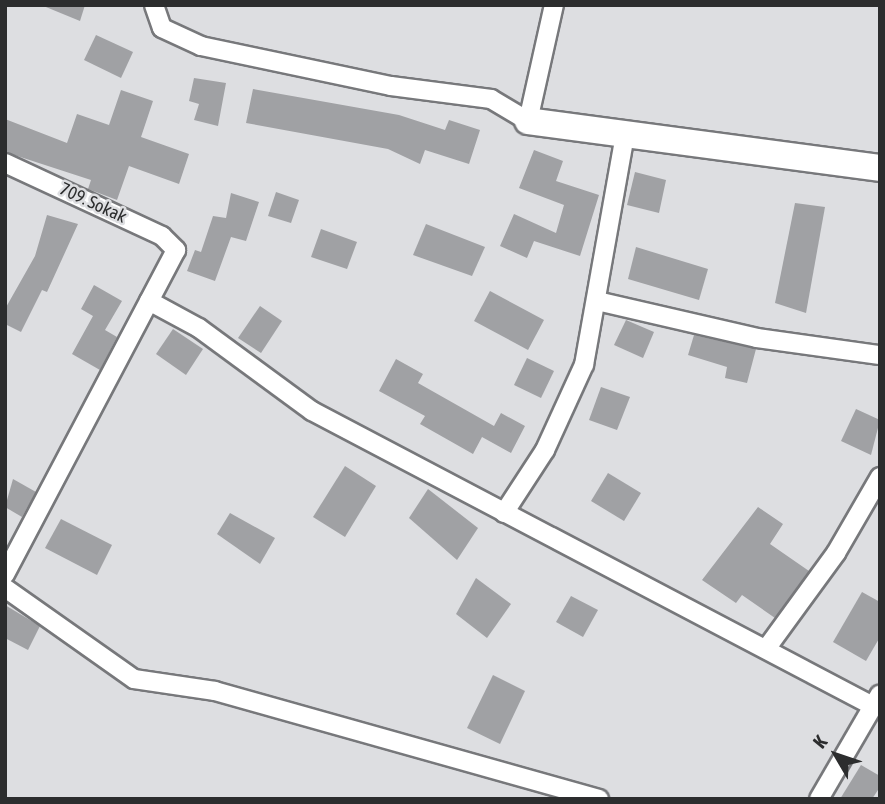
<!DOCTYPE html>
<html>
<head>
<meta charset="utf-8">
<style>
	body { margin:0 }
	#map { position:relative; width:885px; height:804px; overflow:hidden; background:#dddee1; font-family:"Asap Condensed",sans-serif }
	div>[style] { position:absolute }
	.building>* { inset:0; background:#a0a1a4 }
	.roads { filter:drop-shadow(2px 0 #77787b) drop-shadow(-2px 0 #77787b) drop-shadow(0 2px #77787b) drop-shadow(0 -2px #77787b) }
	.street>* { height:18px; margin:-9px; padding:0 9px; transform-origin:9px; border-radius:9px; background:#fff }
	.secondary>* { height:26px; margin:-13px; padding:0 13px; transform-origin:13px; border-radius:13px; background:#fff }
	span { translate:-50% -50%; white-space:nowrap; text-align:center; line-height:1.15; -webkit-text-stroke:5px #dddee1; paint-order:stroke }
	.street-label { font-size:18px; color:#2c2d2e }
	.frame { position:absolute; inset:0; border:7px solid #2c2d2e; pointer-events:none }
	.north { position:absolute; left:801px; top:720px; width:70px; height:70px; -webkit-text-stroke:5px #dddee1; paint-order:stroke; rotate:309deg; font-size:19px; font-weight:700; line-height:28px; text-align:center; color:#2c2d2e }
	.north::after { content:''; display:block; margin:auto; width:24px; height:32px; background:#2c2d2e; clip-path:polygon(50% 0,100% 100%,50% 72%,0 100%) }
</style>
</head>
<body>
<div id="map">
	<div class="building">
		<i style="clip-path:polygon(41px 5px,85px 5px,80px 21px)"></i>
		<i style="clip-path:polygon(96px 35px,133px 52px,121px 78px,84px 60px)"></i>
		<i style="clip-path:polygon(194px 78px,226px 83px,218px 126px,194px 120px,199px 104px,189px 101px)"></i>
		<i style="clip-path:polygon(253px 89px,399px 115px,445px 130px,449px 120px,480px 130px,469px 164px,425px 150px,420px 164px,388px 149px,246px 123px)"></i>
		<i style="clip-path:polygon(121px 90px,153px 101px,141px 137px,189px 154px,179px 184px,129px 166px,117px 200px,88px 189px,91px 180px,5px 152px,5px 119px,67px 143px,77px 114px,109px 125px)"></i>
		<i style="clip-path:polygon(534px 150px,563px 161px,556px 181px,599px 195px,580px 256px,534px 241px,527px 258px,500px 246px,514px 214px,556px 233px,564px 205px,519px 188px)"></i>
		<i style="clip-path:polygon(635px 172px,666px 180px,659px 213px,627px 205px)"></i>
		<i style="clip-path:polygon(276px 192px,299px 200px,291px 223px,268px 216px)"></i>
		<i style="clip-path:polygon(231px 193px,259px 202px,246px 241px,231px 237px,215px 281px,187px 271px,195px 250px,201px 252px,213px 216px,226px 218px)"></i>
		<i style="clip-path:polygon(795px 203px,825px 207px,806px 313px,775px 303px)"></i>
		<i style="clip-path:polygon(47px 215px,78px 224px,47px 292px,42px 290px,21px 332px,5px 324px,5px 309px,35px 256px)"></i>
		<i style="clip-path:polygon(426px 224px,485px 247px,472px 276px,413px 255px)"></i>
		<i style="clip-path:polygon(321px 229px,357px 242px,347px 269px,311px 257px)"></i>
		<i style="clip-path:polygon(636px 247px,708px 269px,699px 300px,628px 279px)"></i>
		<i style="clip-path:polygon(94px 285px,122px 301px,105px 330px,117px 337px,100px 370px,72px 354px,93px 316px,81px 309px)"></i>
		<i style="clip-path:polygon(490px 291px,544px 320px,528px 350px,474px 321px)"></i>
		<i style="clip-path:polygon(260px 306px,282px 321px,261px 353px,238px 338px)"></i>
		<i style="clip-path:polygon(626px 320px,654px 332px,643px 358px,614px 345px)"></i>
		<i style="clip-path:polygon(173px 329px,203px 349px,186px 375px,156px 354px)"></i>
		<i style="clip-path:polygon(694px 335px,756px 349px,747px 383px,725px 378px,727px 367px,688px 355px)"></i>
		<i style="clip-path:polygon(527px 358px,554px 371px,541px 398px,514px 385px)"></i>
		<i style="clip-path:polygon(396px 359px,423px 374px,418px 383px,494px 426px,501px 413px,525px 426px,511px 453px,482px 437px,473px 454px,420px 424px,425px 416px,379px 391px)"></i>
		<i style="clip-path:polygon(601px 387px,630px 397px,617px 430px,589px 420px)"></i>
		<i style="clip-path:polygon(856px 409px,880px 420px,871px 455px,841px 441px)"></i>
		<i style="clip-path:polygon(345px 466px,376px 486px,345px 537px,313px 517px)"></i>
		<i style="clip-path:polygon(608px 473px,641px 493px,624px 521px,591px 501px)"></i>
		<i style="clip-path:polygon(13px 479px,36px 492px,22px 517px,5px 507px)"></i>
		<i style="clip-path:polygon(428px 489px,478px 528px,457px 560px,409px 518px)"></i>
		<i style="clip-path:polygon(758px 507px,783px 524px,770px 544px,809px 571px,775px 618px,742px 595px,736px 603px,702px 580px)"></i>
		<i style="clip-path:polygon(230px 513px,275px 538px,260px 564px,217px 534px)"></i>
		<i style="clip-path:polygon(61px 519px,112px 545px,97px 575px,45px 548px)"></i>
		<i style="clip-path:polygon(476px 578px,511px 604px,487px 638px,456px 614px)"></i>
		<i style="clip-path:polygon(862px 592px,880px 602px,880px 637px,866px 661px,833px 642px)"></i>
		<i style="clip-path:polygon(571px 596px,598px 610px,583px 637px,556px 622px)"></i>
		<i style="clip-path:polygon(5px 605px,40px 626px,28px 650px,5px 638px)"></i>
		<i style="clip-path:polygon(493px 675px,525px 691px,500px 744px,467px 728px)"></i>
		<i style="clip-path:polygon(861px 765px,880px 776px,880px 787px,872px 799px,840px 799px)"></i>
	</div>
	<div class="roads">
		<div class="street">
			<i style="left:154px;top:5px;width:24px;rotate:71deg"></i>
			<i style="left:162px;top:28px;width:43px;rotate:24.8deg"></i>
			<i style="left:201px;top:46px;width:194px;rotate:11.9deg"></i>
			<i style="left:391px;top:86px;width:101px;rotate:7.4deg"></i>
			<i style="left:491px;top:99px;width:43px;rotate:30.7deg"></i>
			<i style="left:528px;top:121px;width:119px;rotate:-77.4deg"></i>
			<i style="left:5px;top:163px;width:173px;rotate:24.9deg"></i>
			<i style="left:162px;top:236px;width:20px;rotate:45deg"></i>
			<i style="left:176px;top:250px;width:367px;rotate:117.8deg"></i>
			<i style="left:149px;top:301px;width:57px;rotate:28.4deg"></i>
			<i style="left:199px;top:328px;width:140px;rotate:36.3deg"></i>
			<i style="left:312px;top:411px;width:634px;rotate:27.74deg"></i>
			<i style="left:597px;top:301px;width:164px;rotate:13deg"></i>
			<i style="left:757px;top:338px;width:124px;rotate:7.9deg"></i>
			<i style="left:504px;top:513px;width:75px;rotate:-56.9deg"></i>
			<i style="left:545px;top:450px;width:94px;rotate:-65.4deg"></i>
			<i style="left:584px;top:365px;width:234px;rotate:-79.9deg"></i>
			<i style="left:5px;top:588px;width:158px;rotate:35.2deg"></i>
			<i style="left:134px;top:679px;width:82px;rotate:8.4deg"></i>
			<i style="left:215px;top:691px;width:399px;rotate:15.7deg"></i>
			<i style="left:766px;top:649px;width:119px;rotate:-53.9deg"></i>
			<i style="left:836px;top:553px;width:88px;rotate:-59.9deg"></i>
			<i style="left:819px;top:799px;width:121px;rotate:-59.8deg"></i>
		</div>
		<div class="secondary">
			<i style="left:528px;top:121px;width:355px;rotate:7.6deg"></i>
		</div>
	</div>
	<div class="street-label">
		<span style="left:93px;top:203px;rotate:25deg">709. Sokak</span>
	</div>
	<div class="frame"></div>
	<div class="north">K</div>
</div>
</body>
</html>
